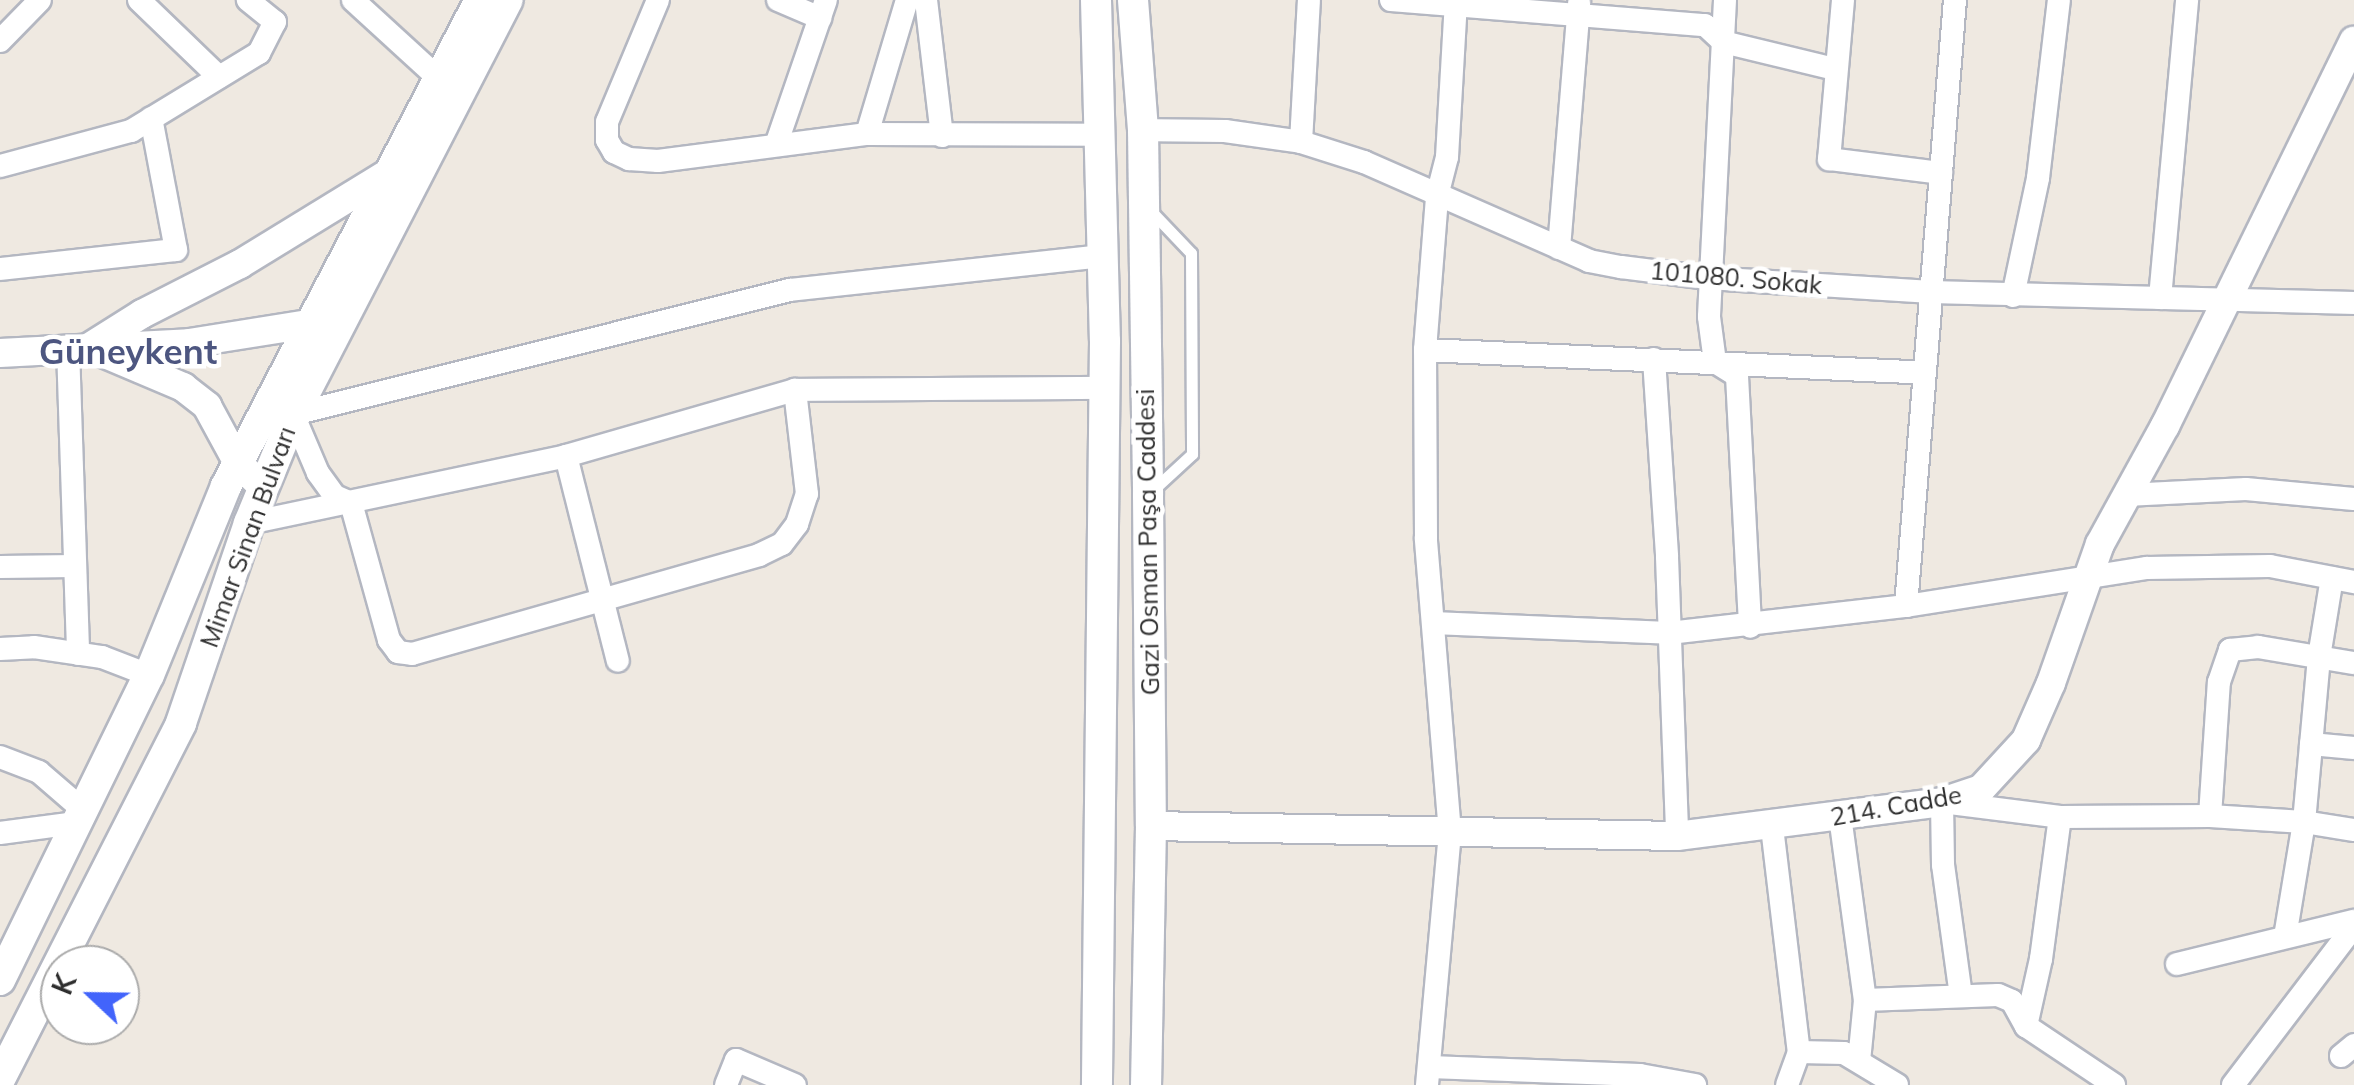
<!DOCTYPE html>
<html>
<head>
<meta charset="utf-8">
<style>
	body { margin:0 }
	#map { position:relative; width:2354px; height:1085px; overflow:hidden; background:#efe9e1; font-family:Mulish,sans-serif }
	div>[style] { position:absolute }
	.roads { filter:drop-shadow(2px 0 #b4b7c1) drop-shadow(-2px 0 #b4b7c1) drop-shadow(0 2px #b4b7c1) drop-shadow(0 -2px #b4b7c1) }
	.service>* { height:11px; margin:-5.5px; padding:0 5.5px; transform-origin:5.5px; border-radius:5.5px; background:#fff }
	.minor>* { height:22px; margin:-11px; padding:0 11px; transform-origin:11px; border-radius:11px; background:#fff }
	.tertiary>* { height:28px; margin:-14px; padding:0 14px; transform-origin:14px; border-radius:14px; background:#fff }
	.secondary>* { height:30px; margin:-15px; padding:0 15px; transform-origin:15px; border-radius:15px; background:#fff }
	span { translate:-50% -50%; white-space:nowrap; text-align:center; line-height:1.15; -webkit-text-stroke:9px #fff; paint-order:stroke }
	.street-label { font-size:25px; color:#2e2e2e }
	.district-label { font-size:35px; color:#4d5680; font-weight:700 }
	.north { position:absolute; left:40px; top:945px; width:100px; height:100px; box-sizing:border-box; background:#fff; border:2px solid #ababab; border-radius:50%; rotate:292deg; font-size:28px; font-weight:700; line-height:40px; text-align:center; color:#2e2e2e }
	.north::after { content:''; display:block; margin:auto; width:35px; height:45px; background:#4264fb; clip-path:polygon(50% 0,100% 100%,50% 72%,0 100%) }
</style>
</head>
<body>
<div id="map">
	<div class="roads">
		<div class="service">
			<i style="left:1150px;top:210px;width:59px;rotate:46.4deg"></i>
			<i style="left:1191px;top:253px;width:201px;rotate:89.7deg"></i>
			<i style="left:1192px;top:454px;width:52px;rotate:137.4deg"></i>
		</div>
		<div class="minor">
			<i style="left:139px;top:0;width:111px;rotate:43.9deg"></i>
			<i style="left:353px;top:0;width:114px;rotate:42.5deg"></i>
			<i style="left:658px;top:0;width:132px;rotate:112.7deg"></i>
			<i style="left:607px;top:122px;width:18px;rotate:90deg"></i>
			<i style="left:607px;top:140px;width:14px;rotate:60deg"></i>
			<i style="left:614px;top:152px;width:17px;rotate:25deg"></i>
			<i style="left:629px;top:159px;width:29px;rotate:4deg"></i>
			<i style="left:658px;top:161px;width:211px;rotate:-7.4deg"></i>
			<i style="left:867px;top:134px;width:236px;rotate:0.2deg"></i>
			<i style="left:778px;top:0;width:46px;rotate:23.2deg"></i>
			<i style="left:926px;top:0;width:137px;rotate:83.3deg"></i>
			<i style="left:1391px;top:0;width:315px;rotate:4.6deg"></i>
			<i style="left:1705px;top:25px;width:25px;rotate:43deg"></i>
			<i style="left:1723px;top:42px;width:115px;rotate:13.6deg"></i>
			<i style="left:1725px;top:0;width:317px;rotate:92.9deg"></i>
			<i style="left:1709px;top:317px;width:45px;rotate:82.4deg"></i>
			<i style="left:1715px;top:362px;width:26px;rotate:32deg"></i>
			<i style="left:1737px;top:376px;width:251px;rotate:87deg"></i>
			<i style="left:1843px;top:0;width:160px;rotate:95deg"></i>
			<i style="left:1829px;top:159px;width:113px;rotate:7.1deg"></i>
			<i style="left:0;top:41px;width:57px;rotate:-45.7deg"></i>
			<i style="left:1143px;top:130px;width:82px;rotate:0.7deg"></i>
			<i style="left:1225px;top:131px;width:77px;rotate:8.2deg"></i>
			<i style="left:1301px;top:142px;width:66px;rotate:17.6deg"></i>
			<i style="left:1364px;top:162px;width:246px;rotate:23.7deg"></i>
			<i style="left:1589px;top:261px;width:33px;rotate:11deg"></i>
			<i style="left:1621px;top:267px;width:88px;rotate:7.2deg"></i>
			<i style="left:1708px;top:278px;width:224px;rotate:3.6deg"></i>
			<i style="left:1932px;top:292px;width:422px;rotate:1.5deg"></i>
			<i style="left:867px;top:134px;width:140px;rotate:-73.4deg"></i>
			<i style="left:1301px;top:142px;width:142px;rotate:-86.8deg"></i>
			<i style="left:776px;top:145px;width:153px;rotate:-71deg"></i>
			<i style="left:0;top:166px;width:136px;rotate:-15deg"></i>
			<i style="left:131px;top:131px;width:150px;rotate:-31.4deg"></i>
			<i style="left:259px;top:53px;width:35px;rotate:-63deg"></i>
			<i style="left:275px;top:22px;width:35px;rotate:-141deg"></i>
			<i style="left:1559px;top:248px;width:246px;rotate:-85.3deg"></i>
			<i style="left:0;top:269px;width:177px;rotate:-6.2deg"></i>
			<i style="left:176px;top:250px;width:134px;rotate:-100.7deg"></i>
			<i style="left:2013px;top:296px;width:121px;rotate:-78deg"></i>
			<i style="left:2038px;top:178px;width:179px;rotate:-83.3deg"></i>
			<i style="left:2160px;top:298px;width:299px;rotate:-84.8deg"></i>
			<i style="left:68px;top:348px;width:306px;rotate:88.1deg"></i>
			<i style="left:1425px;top:350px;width:500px;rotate:2.6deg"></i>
			<i style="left:1654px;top:359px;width:198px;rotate:86.2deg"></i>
			<i style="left:1667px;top:557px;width:279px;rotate:87.9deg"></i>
			<i style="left:290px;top:407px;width:72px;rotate:67deg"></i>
			<i style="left:318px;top:473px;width:29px;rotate:54deg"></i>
			<i style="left:335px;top:496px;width:17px;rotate:24deg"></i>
			<i style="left:351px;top:503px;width:142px;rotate:74.5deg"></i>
			<i style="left:389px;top:640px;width:15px;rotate:53deg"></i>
			<i style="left:398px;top:652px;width:14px;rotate:8deg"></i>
			<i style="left:412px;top:654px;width:361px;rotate:-15.9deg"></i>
			<i style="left:759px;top:555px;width:25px;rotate:-26deg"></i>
			<i style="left:782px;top:544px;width:25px;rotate:-53deg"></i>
			<i style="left:797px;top:524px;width:32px;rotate:-72deg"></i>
			<i style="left:807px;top:494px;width:105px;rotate:-96.6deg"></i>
			<i style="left:294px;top:414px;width:511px;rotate:-14.04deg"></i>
			<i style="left:790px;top:290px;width:315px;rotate:-6.2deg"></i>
			<i style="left:566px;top:456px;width:211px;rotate:75.8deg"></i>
			<i style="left:2126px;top:495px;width:120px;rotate:-2.9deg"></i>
			<i style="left:2246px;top:489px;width:108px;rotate:5.3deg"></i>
			<i style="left:249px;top:523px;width:324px;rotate:-11.9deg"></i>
			<i style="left:566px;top:456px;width:238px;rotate:-16.1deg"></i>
			<i style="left:795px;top:390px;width:309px;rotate:-0.4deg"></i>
			<i style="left:0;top:567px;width:75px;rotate:-0.8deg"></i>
			<i style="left:1906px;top:606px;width:608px;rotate:-85.38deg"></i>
			<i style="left:1433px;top:623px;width:236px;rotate:2.4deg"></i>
			<i style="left:1669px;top:633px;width:239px;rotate:-6.5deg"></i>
			<i style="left:1906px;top:606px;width:244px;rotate:-9deg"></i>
			<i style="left:2147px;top:568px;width:123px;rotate:-0.9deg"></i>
			<i style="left:2270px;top:566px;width:86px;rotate:10.8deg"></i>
			<i style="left:0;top:649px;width:34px;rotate:-3deg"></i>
			<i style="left:34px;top:647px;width:69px;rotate:8.4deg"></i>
			<i style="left:102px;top:657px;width:50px;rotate:21deg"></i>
			<i style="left:2311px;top:744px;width:43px;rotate:5.3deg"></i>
			<i style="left:0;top:757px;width:42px;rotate:21deg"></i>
			<i style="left:39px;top:772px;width:58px;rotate:40.8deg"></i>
			<i style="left:1840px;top:816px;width:186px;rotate:82.3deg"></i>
			<i style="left:1865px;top:1000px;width:61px;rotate:95.6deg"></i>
			<i style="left:2210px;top:816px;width:134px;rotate:-86.2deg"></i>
			<i style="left:2219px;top:682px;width:34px;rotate:-71deg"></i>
			<i style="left:2230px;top:650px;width:28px;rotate:-6deg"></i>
			<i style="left:2258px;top:647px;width:97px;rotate:9.5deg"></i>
			<i style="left:1772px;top:827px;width:227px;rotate:83.2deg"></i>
			<i style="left:1799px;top:1052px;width:35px;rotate:110deg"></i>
			<i style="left:0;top:833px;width:77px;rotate:-7.5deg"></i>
			<i style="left:2285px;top:937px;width:117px;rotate:-80.6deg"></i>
			<i style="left:2304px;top:822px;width:166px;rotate:-84.8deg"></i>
			<i style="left:2319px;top:657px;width:80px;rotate:-80.7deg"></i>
			<i style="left:2177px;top:964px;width:182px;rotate:-13.7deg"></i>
			<i style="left:1961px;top:996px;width:132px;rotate:-97.8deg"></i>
			<i style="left:1943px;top:865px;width:63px;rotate:-90.9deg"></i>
			<i style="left:1942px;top:802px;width:119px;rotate:7.2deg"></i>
			<i style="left:2060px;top:817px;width:150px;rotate:-0.4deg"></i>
			<i style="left:2210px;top:816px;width:94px;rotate:3.7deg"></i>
			<i style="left:2304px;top:822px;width:51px;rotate:9.1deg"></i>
			<i style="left:1865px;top:1000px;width:133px;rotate:-2.2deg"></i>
			<i style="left:1998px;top:995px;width:15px;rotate:23deg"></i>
			<i style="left:2012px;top:1001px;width:29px;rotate:61deg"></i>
			<i style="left:2026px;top:1026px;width:106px;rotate:33.8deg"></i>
			<i style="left:2026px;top:1026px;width:69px;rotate:-77.4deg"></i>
			<i style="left:2041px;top:959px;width:143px;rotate:-82.4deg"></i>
			<i style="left:1799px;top:1052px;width:45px;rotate:1.3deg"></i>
			<i style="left:1844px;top:1053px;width:62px;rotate:31.1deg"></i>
			<i style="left:2341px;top:1056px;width:17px;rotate:-40deg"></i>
			<i style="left:1430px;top:1067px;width:210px;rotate:2.2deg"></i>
			<i style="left:1640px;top:1075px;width:56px;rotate:10.3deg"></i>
			<i style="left:726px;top:1085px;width:27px;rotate:-68deg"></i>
			<i style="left:736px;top:1060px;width:64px;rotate:23deg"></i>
			<i style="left:1427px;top:1085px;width:253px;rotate:-84.8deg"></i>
			<i style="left:1450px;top:833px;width:296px;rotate:-94.7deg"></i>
			<i style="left:1426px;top:538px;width:188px;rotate:-90.3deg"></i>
			<i style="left:1425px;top:350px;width:154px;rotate:-85.5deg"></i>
			<i style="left:1437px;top:196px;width:40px;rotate:-75.6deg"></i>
			<i style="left:1447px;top:157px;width:157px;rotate:-86.7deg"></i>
			<i style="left:2233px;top:1085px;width:200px;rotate:-52.7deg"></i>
		</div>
		<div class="tertiary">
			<i style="left:91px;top:346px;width:60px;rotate:-32.1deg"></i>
			<i style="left:142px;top:314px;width:110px;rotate:-27deg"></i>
			<i style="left:240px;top:264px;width:170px;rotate:-31.5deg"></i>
			<i style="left:96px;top:350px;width:95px;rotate:23deg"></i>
			<i style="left:183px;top:387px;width:31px;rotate:38deg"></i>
			<i style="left:207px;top:406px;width:65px;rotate:61.5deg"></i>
			<i style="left:238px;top:463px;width:35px;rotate:44deg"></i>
			<i style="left:0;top:353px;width:189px;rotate:-3deg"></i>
			<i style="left:189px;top:343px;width:141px;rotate:-9deg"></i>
			<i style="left:1151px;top:826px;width:526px;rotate:1.09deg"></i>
			<i style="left:1677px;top:836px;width:267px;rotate:-7.3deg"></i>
			<i style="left:1942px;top:802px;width:41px;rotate:-18.4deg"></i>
			<i style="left:1981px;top:789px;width:67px;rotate:-47.4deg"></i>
			<i style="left:2026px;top:740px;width:62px;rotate:-66.3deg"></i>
			<i style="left:2051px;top:683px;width:147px;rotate:-70.6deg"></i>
			<i style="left:2100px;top:544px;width:135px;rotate:-61.2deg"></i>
			<i style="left:2165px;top:426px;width:429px;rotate:-63.9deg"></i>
		</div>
		<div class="secondary">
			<i style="left:1096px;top:0;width:341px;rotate:88.5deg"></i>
			<i style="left:1105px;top:341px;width:744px;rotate:90.62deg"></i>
			<i style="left:1133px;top:0;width:130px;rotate:85.6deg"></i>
			<i style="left:1143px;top:130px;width:365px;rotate:89.2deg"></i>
			<i style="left:1148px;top:495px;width:331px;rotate:89.5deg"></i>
			<i style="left:1151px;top:826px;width:259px;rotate:91.1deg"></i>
			<i style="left:0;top:980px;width:339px;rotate:-64deg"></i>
			<i style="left:149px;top:675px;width:204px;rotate:-67.8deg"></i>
			<i style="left:226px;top:486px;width:548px;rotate:-62.41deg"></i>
			<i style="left:0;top:1079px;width:399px;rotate:-63deg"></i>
			<i style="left:181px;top:723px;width:211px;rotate:-71.2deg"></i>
			<i style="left:249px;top:523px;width:118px;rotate:-67.6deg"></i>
			<i style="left:294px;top:414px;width:466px;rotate:-62.7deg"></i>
		</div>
	</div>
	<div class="street-label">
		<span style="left:1736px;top:278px;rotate:5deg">101080. Sokak</span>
		<span style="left:248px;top:537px;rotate:-70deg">Mimar Sinan Bulvarı</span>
		<span style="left:1148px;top:542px;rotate:-91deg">Gazi Osman Paşa Caddesi</span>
		<span style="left:1896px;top:806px;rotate:-10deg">214. Cadde</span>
	</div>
	<div class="district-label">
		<span style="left:128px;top:351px">Güneykent</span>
	</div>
	<div class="north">K</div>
</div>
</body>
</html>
